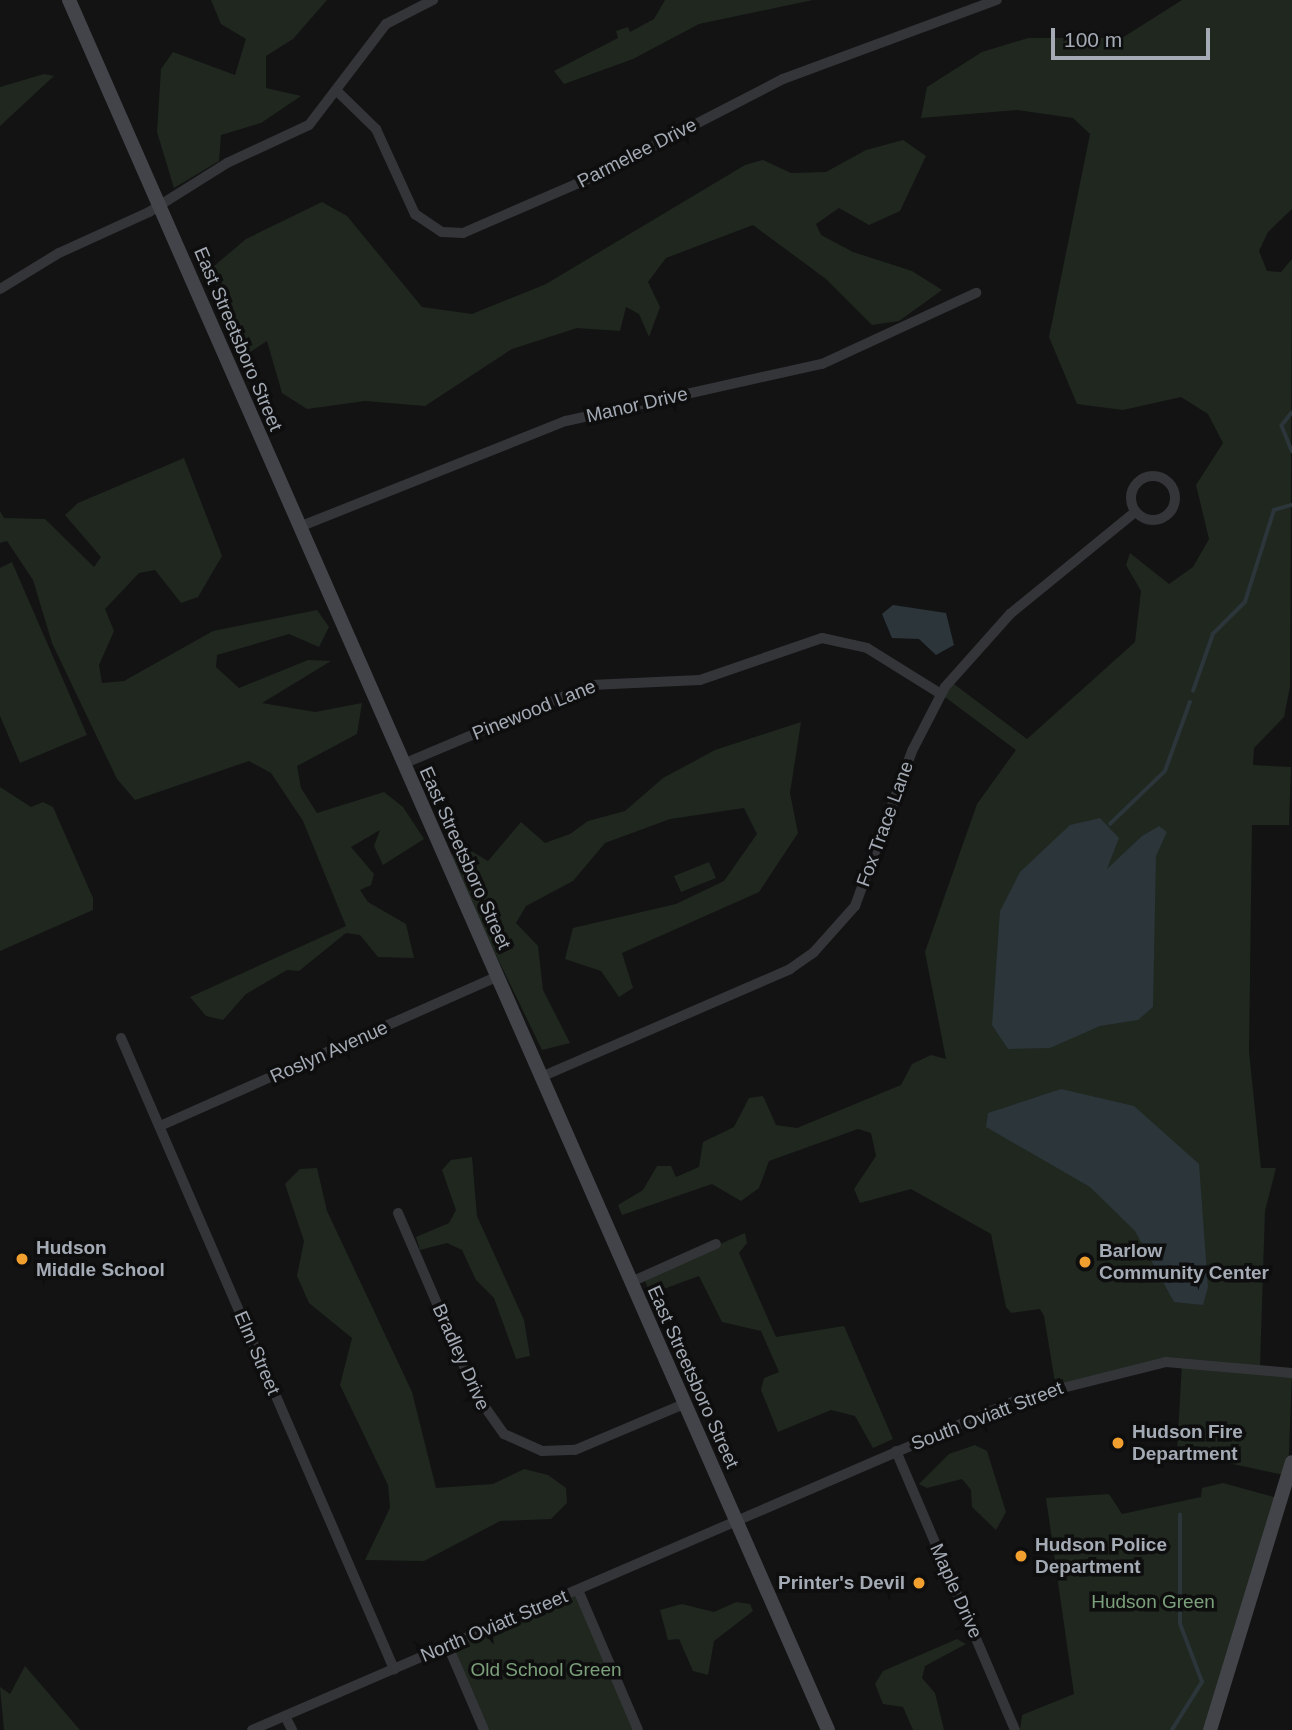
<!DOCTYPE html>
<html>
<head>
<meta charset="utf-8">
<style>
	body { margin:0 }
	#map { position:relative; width:1292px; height:1730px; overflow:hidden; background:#131314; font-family:Arial,sans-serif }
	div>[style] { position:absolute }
	.green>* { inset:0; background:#1f271f }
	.water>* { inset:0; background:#2b353a }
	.stream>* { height:3.5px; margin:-1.75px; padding:0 1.75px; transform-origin:1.75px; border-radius:1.75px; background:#2b353a }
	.street>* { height:10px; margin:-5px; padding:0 5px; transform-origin:5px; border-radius:5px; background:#343539 }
	.street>.ring { margin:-5px; padding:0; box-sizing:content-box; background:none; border:10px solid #343539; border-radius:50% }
	.secondary>* { height:14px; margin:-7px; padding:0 7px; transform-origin:7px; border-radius:7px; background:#424449 }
	.dots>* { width:19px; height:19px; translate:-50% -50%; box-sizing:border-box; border:4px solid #0e0e0f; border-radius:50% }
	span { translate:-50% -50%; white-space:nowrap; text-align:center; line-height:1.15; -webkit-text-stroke:7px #0e0e0f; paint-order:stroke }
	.street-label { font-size:19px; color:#a4abb5 }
	.poi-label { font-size:19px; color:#a4abb5; font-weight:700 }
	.left { translate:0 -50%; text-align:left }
	.right { translate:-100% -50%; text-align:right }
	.park-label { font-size:19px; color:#7ca07b }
	.scale { position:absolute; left:1051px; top:28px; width:159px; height:32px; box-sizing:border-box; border:4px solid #a4abb5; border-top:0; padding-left:9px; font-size:21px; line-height:24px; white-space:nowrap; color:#a4abb5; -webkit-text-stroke:5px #0e0e0f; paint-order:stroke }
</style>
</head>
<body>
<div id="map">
	<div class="green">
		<i style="clip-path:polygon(211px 0,327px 0,293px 39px,266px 56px,266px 88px,301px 96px,261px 123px,221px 135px,219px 161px,174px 188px,157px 132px,161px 69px,173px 52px,235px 75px,246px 39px,221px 24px)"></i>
		<i style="clip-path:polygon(665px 0,813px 0,699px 24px,633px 59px,564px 84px,554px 71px,618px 38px,616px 31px,628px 27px,630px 32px,654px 19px)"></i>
		<i style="clip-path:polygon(1182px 0,1292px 0,1292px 209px,1268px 232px,1259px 251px,1267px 271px,1281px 272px,1292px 259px,1290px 687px,1284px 717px,1254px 748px,1253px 765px,1291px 767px,1289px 825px,1252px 825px,1249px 1052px,1261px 1168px,1276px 1168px,1265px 1211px,1260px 1367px,1292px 1373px,1288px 1476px,1177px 1452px,1182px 1363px,1056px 1388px,1044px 1316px,1040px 1309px,1011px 1313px,1006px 1307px,991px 1234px,911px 1189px,860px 1203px,854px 1189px,876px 1156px,871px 1133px,858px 1129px,769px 1161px,759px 1188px,741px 1201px,712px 1184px,622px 1215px,618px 1205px,643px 1190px,657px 1166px,671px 1166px,676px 1177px,699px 1167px,703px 1142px,734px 1127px,749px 1098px,763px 1096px,776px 1125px,797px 1128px,901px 1085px,912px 1064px,931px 1055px,946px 1059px,925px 952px,977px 804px,1016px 750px,941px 694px,950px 681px,1027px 739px,1135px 642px,1141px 591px,1126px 565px,1130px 553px,1169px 584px,1193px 567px,1209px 539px,1196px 485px,1223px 443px,1208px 414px,1181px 397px,1123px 410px,1077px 404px,1049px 337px,1090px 134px,1073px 118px,1017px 110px,921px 118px,927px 87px,982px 52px,1028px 38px,1122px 38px)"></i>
		<i style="clip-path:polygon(44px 74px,54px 76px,0 126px,0 87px)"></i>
		<i style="clip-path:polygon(903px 140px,926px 156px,900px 211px,869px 225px,839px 208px,816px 224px,821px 235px,853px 252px,912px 271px,942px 290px,899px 321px,872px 325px,826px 279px,753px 225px,666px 258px,648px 282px,660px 307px,649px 337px,639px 314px,626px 307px,620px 331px,577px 328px,512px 349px,425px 406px,365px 401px,307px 409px,282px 393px,267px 341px,244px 356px,207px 272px,246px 239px,322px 202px,347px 216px,422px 307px,472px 314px,546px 284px,745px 165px,763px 160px,791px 173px,826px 172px,866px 150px)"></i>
		<i style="clip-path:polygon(184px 458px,222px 556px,198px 597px,181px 603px,155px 570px,139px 573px,105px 609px,114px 631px,99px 665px,102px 683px,124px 681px,213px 631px,317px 610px,329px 627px,319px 647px,289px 634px,217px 655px,216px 667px,239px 688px,308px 660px,331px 661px,262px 703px,315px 712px,362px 703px,357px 734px,297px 766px,301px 788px,317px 813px,384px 792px,403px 807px,424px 839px,383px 865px,374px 846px,380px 830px,351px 847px,374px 874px,371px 885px,360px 890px,368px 902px,406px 924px,414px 958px,378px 957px,360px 935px,346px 933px,299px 971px,287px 970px,246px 994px,223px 1020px,206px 1016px,190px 997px,346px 926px,303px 821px,271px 773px,249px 761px,135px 800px,117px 779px,52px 643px,33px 580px,7px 541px,0 543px,0 511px,4px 518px,45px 519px,94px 567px,101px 557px,65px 515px,78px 503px)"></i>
		<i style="clip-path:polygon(12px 562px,87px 735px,20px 763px,0 716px,0 568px)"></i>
		<i style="clip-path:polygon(801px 722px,790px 793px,798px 833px,759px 892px,622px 953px,633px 988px,619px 997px,601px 971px,565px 959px,573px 928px,676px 904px,724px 881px,757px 834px,744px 808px,670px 819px,605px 843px,573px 881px,526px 906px,516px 923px,538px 946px,543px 990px,570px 1043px,542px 1050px,449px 858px,461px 845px,488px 861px,521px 822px,545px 843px,570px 834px,588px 821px,625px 811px,663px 778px,715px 750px)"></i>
		<i style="clip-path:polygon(0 787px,31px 807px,43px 802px,53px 807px,93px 898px,93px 910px,0 951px)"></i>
		<i style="clip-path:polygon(709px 862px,716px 878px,681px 892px,674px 876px)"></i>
		<i style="clip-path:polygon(472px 1157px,477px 1216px,524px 1320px,530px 1356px,525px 1357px,516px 1359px,494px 1298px,476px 1280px,462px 1250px,447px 1243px,420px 1250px,416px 1237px,449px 1223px,456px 1210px,442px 1170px,451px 1160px)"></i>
		<i style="clip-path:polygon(317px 1168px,327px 1211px,412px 1392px,436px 1488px,493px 1484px,524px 1469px,548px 1475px,566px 1488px,567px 1503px,551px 1519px,500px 1521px,424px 1561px,365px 1560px,390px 1508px,388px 1485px,340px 1385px,352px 1338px,309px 1303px,297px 1276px,304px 1241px,285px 1184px,300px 1169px)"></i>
		<i style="clip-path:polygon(745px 1233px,747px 1243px,739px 1253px,776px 1337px,844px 1326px,893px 1439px,873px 1448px,855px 1416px,831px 1410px,778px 1432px,761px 1390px,764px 1378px,779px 1372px,761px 1331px,722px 1322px,699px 1276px,650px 1294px,644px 1278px)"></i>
		<i style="clip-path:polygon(975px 1445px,987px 1451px,1006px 1512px,996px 1530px,972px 1507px,971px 1490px,962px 1479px,927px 1488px,919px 1484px,949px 1454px)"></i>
		<i style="clip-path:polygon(1223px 1483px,1281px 1499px,1210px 1730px,1020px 1730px,1022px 1715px,1074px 1694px,1046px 1498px,1109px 1494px,1122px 1514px,1201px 1497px,1202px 1488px)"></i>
		<i style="clip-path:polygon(578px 1590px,639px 1730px,484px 1730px,448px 1646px)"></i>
		<i style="clip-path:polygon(736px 1602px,750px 1604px,753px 1611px,714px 1641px,708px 1675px,693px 1671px,679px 1639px,668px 1640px,660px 1610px,682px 1604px,714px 1612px)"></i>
		<i style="clip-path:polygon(957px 1639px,966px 1644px,925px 1666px,922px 1678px,935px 1693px,944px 1730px,913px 1730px,903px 1707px,883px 1704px,875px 1684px,883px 1671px)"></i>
		<i style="clip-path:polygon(25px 1666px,80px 1730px,4px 1730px,0 1687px,10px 1694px)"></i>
	</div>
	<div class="water">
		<i style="clip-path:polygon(893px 605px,946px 613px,954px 645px,936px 655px,919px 639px,892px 638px,882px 614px)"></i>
		<i style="clip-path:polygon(1100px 818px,1119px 838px,1107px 869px,1142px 836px,1159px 826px,1167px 832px,1156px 856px,1153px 1007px,1138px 1020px,1100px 1026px,1050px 1048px,1008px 1049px,992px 1025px,1000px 911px,1020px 872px,1070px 825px)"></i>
		<i style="clip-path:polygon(1061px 1089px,1134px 1106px,1199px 1164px,1208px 1287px,1203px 1305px,1174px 1302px,1135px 1231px,1090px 1187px,986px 1127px,988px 1113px)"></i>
	</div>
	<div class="stream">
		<i style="left:1292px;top:413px;width:16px;rotate:128deg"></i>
		<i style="left:1282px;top:426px;width:27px;rotate:68deg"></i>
		<i style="left:1193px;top:691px;width:60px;rotate:-70.7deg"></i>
		<i style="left:1213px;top:634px;width:45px;rotate:-45deg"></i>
		<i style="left:1245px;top:602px;width:96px;rotate:-72.5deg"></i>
		<i style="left:1274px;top:510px;width:19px;rotate:-16deg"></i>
		<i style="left:1110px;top:824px;width:76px;rotate:-43.9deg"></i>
		<i style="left:1165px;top:771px;width:73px;rotate:-70.1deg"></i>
		<i style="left:1172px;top:1730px;width:57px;rotate:-58deg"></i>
		<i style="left:1202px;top:1682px;width:62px;rotate:-110.8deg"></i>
		<i style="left:1180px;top:1624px;width:109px;rotate:-90deg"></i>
	</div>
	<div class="street">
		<i style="left:339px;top:93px;width:52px;rotate:44.2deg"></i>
		<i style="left:376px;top:129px;width:94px;rotate:65.4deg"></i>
		<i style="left:415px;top:214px;width:32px;rotate:34deg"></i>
		<i style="left:442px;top:232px;width:21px;rotate:3deg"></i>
		<i style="left:463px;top:233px;width:144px;rotate:-23.4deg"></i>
		<i style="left:595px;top:176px;width:212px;rotate:-27.3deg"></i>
		<i style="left:783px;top:79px;width:228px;rotate:-20.3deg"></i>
		<i style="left:0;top:289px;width:69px;rotate:-31.4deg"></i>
		<i style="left:59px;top:253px;width:99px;rotate:-24.5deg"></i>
		<i style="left:149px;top:212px;width:92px;rotate:-32.1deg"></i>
		<i style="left:227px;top:163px;width:90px;rotate:-24.9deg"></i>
		<i style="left:309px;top:125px;width:127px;rotate:-52.7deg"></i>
		<i style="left:386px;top:24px;width:53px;rotate:-27.1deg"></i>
		<i class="ring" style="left:1131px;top:476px;width:34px;height:34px"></i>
		<i style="left:299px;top:527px;width:287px;rotate:-21.7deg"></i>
		<i style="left:566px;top:421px;width:262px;rotate:-12.6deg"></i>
		<i style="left:822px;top:364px;width:170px;rotate:-24.8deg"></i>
		<i style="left:403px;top:764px;width:204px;rotate:-22.8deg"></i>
		<i style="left:591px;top:685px;width:109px;rotate:-2.6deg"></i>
		<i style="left:700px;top:680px;width:129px;rotate:-19deg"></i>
		<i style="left:822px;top:638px;width:46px;rotate:12.5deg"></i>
		<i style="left:867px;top:648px;width:87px;rotate:31.9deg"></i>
		<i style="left:121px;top:1038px;width:688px;rotate:66.6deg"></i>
		<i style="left:541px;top:1077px;width:271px;rotate:-23.4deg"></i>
		<i style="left:790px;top:969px;width:29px;rotate:-35deg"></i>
		<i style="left:814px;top:952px;width:62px;rotate:-48.3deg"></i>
		<i style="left:855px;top:906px;width:165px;rotate:-69.8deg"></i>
		<i style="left:912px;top:751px;width:72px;rotate:-62.7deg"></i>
		<i style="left:945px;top:687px;width:98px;rotate:-48.3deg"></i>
		<i style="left:1010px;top:614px;width:160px;rotate:-39.2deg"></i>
		<i style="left:160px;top:1126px;width:368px;rotate:-23.9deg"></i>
		<i style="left:398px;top:1213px;width:199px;rotate:66.7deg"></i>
		<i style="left:477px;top:1396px;width:47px;rotate:54.6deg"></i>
		<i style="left:504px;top:1434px;width:42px;rotate:24.1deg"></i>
		<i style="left:542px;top:1451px;width:33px;rotate:-2deg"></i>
		<i style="left:575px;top:1450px;width:118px;rotate:-22.9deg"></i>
		<i style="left:631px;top:1282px;width:93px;rotate:-24.1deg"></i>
		<i style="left:896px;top:1451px;width:303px;rotate:66.9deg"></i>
		<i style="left:578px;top:1590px;width:152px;rotate:66.8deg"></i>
		<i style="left:448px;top:1646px;width:91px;rotate:66.8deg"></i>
		<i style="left:285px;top:1716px;width:16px;rotate:63deg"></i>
		<i style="left:252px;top:1730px;width:835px;rotate:-23.34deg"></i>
		<i style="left:1019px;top:1399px;width:152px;rotate:-14.1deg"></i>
		<i style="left:1166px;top:1362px;width:126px;rotate:5deg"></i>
	</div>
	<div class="secondary">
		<i style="left:69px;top:0;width:1889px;rotate:66.31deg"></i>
		<i style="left:1210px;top:1730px;width:280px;rotate:-73deg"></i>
	</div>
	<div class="dots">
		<i style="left:22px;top:1259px;background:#f19f2e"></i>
		<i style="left:1085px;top:1262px;background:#f19f2e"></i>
		<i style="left:1118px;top:1443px;background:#f19f2e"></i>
		<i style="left:1021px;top:1556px;background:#f19f2e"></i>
		<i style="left:919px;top:1583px;background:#f19f2e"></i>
	</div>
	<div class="street-label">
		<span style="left:637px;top:153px;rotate:-27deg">Parmelee Drive</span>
		<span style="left:238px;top:339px;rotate:67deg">East Streetsboro Street</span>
		<span style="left:637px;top:405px;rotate:-13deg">Manor Drive</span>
		<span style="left:534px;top:710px;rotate:-22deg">Pinewood Lane</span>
		<span style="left:885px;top:824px;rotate:-70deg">Fox Trace Lane</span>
		<span style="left:465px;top:858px;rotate:66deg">East Streetsboro Street</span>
		<span style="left:329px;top:1052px;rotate:-24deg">Roslyn Avenue</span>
		<span style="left:257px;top:1353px;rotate:67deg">Elm Street</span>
		<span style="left:461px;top:1357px;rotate:66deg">Bradley Drive</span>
		<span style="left:693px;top:1377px;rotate:66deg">East Streetsboro Street</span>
		<span style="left:987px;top:1416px;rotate:-21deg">South Oviatt Street</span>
		<span style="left:956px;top:1591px;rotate:66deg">Maple Drive</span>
		<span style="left:494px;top:1626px;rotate:-23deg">North Oviatt Street</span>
	</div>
	<div class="poi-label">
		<span class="left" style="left:36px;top:1259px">Hudson<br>Middle School</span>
		<span class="left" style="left:1099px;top:1262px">Barlow<br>Community Center</span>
		<span class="left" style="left:1132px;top:1443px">Hudson Fire<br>Department</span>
		<span class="left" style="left:1035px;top:1556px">Hudson Police<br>Department</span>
		<span class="right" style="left:905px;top:1583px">Printer's Devil</span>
	</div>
	<div class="park-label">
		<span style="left:1153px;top:1602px">Hudson Green</span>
		<span style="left:546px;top:1670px">Old School Green</span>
	</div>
	<div class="scale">100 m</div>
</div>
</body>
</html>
